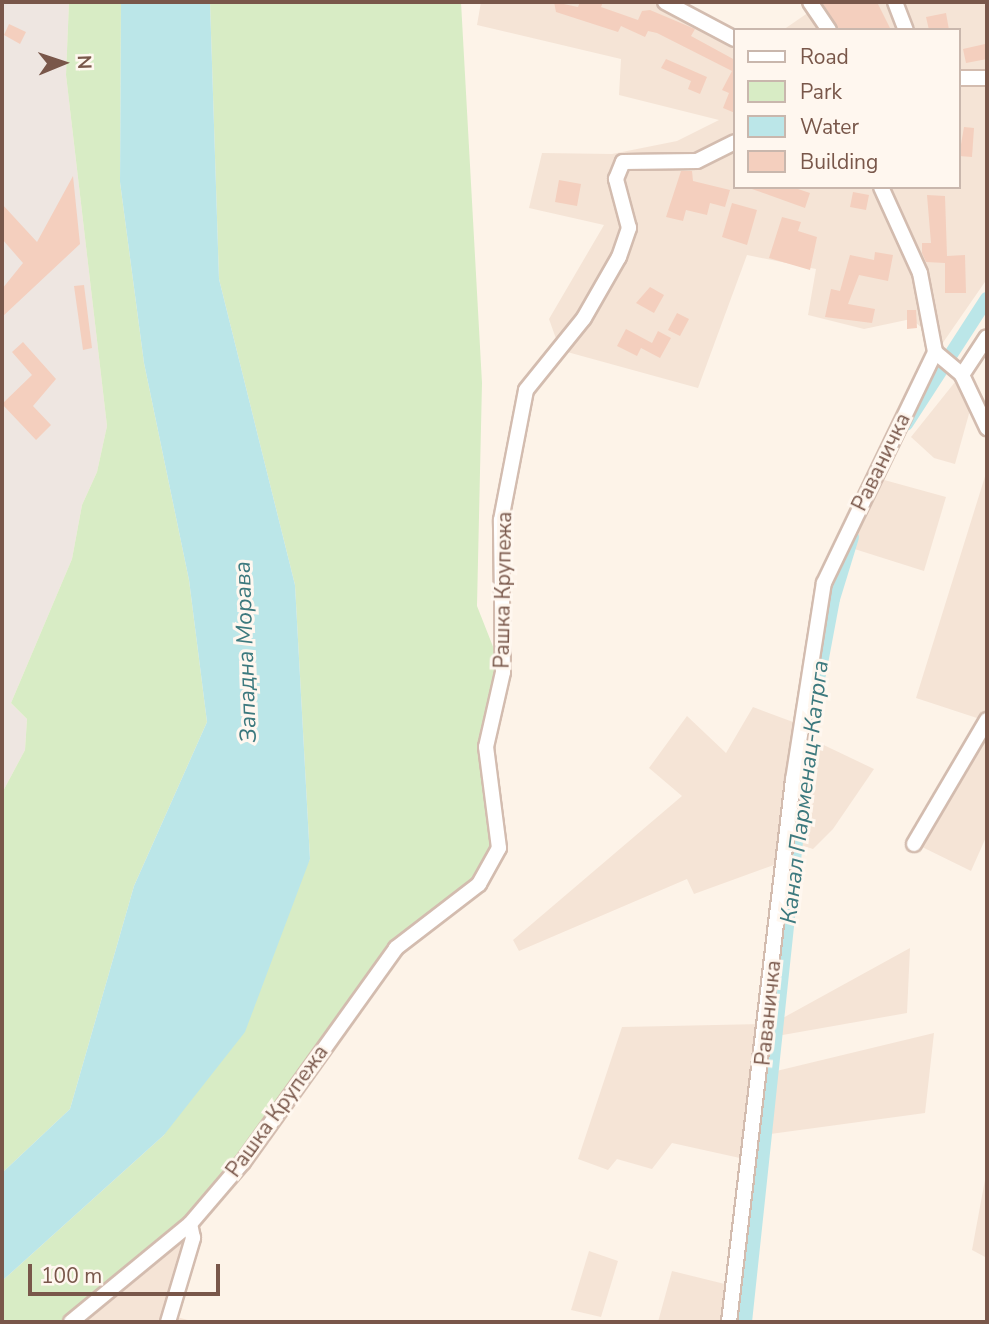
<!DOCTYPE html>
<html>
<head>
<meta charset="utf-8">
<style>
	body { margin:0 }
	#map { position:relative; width:989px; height:1324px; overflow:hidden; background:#fdf3e8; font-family:"Nunito Sans",sans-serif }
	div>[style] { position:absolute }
	.residential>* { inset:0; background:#f5e4d6 }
	.industrial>* { inset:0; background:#eee6e1 }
	.green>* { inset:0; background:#d8ecc5 }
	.water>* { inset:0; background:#bbe6e8 }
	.canal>* { height:14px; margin:-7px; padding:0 7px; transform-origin:7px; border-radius:7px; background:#bbe6e8 }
	.building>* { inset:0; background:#f4cfbe }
	.roads { filter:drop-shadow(2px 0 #d3bcaf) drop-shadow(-2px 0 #d3bcaf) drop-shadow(0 2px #d3bcaf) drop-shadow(0 -2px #d3bcaf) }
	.street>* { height:14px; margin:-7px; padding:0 7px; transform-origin:7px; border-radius:7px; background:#fff }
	span { translate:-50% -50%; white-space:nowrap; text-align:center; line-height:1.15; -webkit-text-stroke:6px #fff7ef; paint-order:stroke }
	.street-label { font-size:21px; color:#79574a }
	.water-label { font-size:23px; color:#3c797e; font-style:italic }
	.frame { position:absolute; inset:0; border:4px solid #79574a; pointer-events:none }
	.legend { position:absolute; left:733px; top:28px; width:228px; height:161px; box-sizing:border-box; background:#fff7ef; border:2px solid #c9b7ad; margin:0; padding:9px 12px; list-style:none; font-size:21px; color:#79574a }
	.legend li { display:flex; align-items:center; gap:14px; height:35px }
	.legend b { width:35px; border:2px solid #c9b7ad }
	.north { position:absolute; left:28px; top:28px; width:70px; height:70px; -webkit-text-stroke:5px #fff7ef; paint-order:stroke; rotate:88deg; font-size:19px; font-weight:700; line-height:28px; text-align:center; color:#79574a }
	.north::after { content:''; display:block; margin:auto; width:24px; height:32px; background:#79574a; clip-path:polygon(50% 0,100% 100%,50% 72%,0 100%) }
	.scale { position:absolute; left:28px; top:1264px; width:192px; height:32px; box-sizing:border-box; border:4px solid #79574a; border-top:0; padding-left:9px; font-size:21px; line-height:24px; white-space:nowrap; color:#79574a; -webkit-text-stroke:5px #fff7ef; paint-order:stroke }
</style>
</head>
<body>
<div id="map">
	<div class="residential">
		<i style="clip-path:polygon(481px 2px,676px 2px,735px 31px,735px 187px,959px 187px,959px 30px,783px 30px,812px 10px,806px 2px,987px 2px,987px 279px,942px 344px,911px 319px,864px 329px,808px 315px,816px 269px,747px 255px,698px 388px,560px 350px,549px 319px,604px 225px,529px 208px,542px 153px,612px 154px,677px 141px,719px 120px,619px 95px,621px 59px,477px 25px)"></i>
		<i style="clip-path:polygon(959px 377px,972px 403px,955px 464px,934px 458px,911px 437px)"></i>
		<i style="clip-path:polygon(987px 470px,987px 835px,971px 871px,916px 844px,983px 720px,916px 698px)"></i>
		<i style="clip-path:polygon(877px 478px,946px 497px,924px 571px,845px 546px)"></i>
		<i style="clip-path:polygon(753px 707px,793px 722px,785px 861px,694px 894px,687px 879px,519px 951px,513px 940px,682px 796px,649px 768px,687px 716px,726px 753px)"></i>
		<i style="clip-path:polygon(809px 738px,874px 769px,833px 829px,813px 849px,795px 843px)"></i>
		<i style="clip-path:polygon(910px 948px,907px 1013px,777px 1036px,781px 1019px)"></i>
		<i style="clip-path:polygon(762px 1024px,749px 1160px,672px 1143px,652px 1169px,617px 1159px,608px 1170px,578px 1159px,622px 1027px)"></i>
		<i style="clip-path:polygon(934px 1033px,925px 1113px,763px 1135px,764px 1074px)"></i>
		<i style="clip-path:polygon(987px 1169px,987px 1258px,972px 1250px)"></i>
		<i style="clip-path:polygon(193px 1212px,166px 1314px,195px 1322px,66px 1322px)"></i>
		<i style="clip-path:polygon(589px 1251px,618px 1261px,601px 1317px,571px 1310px)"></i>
		<i style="clip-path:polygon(672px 1271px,737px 1287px,734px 1322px,658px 1322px)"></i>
	</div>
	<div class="industrial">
		<i style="clip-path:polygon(2px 2px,69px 2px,66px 75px,107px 426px,97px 472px,82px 505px,72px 559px,11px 703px,27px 719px,25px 750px,2px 793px)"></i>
	</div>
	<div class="green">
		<i style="clip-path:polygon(69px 2px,121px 2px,120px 182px,144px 363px,189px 580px,207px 722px,134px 886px,70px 1109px,2px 1173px,2px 793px,25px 750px,27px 719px,11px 703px,72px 559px,82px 505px,97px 472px,107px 426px,66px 75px)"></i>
		<i style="clip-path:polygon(210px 2px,461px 2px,482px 383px,477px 606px,503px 672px,486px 747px,499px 848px,479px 884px,396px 948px,190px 1224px,71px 1322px,2px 1322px,2px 1281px,164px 1135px,310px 859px,295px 585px,219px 279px)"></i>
	</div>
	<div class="water">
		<i style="clip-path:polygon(121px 2px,210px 2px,219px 279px,295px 585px,310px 859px,245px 1032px,164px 1135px,2px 1281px,2px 1173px,70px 1109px,134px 886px,207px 722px,189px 580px,144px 363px,120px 182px)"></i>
	</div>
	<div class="canal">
		<i style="left:906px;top:424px;width:149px;rotate:-57.1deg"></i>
		<i style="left:745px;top:1322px;width:587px;rotate:-83.94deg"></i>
		<i style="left:807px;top:738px;width:141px;rotate:-79.4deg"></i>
		<i style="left:833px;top:599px;width:65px;rotate:-73deg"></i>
	</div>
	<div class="building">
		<i style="clip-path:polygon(554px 2px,578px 7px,580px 2px,603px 2px,601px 7px,638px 20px,642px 11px,650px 10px,695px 29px,691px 36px,735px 60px,735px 113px,723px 108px,729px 93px,722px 90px,732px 71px,657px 33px,648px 31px,645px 37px,621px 26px,618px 32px,556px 12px)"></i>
		<i style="clip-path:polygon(829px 2px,877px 2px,891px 30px,839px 30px,823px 4px)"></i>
		<i style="clip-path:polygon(946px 13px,949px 30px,929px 30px,926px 17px)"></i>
		<i style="clip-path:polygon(9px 24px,26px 32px,20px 44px,4px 35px)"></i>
		<i style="clip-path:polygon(985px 44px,987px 59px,966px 63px,963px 49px)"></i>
		<i style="clip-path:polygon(666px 59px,707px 77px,700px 94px,688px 89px,691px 81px,661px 68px)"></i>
		<i style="clip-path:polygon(964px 127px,974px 128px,972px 157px,959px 156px)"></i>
		<i style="clip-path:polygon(681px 171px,692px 171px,693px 181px,730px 190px,725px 207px,710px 203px,707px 215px,686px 210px,683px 221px,666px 217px)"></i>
		<i style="clip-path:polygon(73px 176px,80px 244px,2px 317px,2px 289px,23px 263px,2px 239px,2px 204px,37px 242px)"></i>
		<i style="clip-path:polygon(559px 180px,581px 184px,577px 206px,555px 202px)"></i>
		<i style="clip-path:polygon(792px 187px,810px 193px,805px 208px,752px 189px)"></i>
		<i style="clip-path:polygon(853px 192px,869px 195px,866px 210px,850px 207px)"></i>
		<i style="clip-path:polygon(927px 195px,945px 196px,947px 256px,965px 255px,966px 293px,945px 293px,945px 263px,926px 262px,922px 253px,922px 243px,931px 243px)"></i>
		<i style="clip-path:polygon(732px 203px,757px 210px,747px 245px,722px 237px)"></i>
		<i style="clip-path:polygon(782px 217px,801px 222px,798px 231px,817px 237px,810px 270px,769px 258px)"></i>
		<i style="clip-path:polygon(875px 252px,893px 255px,888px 281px,859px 275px,848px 304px,875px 309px,872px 323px,825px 317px,831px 289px,840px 291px,850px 255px,874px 260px)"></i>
		<i style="clip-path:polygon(84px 285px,92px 348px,83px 350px,74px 286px)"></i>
		<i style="clip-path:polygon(650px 287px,664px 295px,654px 313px,636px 303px)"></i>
		<i style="clip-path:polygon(907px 310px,916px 310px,917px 328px,907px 329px)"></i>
		<i style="clip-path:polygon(677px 313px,689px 319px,680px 336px,668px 330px)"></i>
		<i style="clip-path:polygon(626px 329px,652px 343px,658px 331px,671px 338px,660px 358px,641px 348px,637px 356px,617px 346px)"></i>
		<i style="clip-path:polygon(23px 342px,56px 379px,33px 406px,51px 425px,36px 440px,2px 404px,32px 375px,12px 352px)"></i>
	</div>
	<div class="roads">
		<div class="street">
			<i style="left:665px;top:2px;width:79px;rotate:27.9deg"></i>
			<i style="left:810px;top:2px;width:34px;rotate:56deg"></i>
			<i style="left:895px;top:2px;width:30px;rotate:69deg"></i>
			<i style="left:959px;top:78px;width:28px"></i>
			<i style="left:881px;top:187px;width:94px;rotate:65.6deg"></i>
			<i style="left:920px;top:273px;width:80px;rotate:79.2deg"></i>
			<i style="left:935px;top:352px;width:35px;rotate:40deg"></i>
			<i style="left:962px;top:375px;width:59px;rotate:64.7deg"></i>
			<i style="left:962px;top:375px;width:45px;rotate:-56.7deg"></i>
			<i style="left:914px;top:844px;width:144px;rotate:-59.5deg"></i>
			<i style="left:71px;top:1322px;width:154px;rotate:-39.5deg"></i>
			<i style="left:190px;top:1224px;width:82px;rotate:-49.5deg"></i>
			<i style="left:243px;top:1162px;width:263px;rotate:-54.4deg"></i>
			<i style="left:396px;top:948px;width:105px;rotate:-37.6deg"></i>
			<i style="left:479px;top:884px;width:41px;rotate:-60.9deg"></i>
			<i style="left:499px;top:848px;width:102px;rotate:-97.3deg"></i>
			<i style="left:486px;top:747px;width:77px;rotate:-77.2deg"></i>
			<i style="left:503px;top:672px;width:152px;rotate:-90.8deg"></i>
			<i style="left:501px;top:520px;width:132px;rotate:-79.1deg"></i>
			<i style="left:526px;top:390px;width:92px;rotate:-51.1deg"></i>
			<i style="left:584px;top:318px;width:70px;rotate:-60.2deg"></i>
			<i style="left:619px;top:257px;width:31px;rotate:-71deg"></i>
			<i style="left:629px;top:228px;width:51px;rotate:-104.9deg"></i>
			<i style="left:616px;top:179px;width:18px;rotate:-68deg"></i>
			<i style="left:623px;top:162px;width:74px;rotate:-0.8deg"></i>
			<i style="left:697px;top:161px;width:42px;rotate:-26.6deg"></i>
			<i style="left:168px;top:1322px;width:88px;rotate:-73.4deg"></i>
			<i style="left:193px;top:1238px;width:14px;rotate:-102deg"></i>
			<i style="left:729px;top:1322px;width:546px;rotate:-83.27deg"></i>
			<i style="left:793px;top:780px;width:199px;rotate:-81.1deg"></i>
			<i style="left:824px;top:583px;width:256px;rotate:-64.3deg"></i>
		</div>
	</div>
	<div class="street-label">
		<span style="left:881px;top:462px;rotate:-64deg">Раваничка</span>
		<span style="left:503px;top:590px;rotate:-89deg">Рашка Крупежа</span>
		<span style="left:768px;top:1013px;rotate:-84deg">Раваничка</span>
		<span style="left:277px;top:1111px;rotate:-54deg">Рашка Крупежа</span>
	</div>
	<div class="water-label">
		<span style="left:246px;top:652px;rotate:-92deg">Западна Морава</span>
		<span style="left:805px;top:792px;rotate:-83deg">Канал Парменац-Катрга</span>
	</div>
	<div class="frame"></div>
	<ul class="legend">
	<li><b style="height:9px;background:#fff"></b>Road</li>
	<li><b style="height:19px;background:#d8ecc5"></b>Park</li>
	<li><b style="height:19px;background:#bbe6e8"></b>Water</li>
	<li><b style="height:19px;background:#f4cfbe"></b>Building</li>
	</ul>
	<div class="north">N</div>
	<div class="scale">100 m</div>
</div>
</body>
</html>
